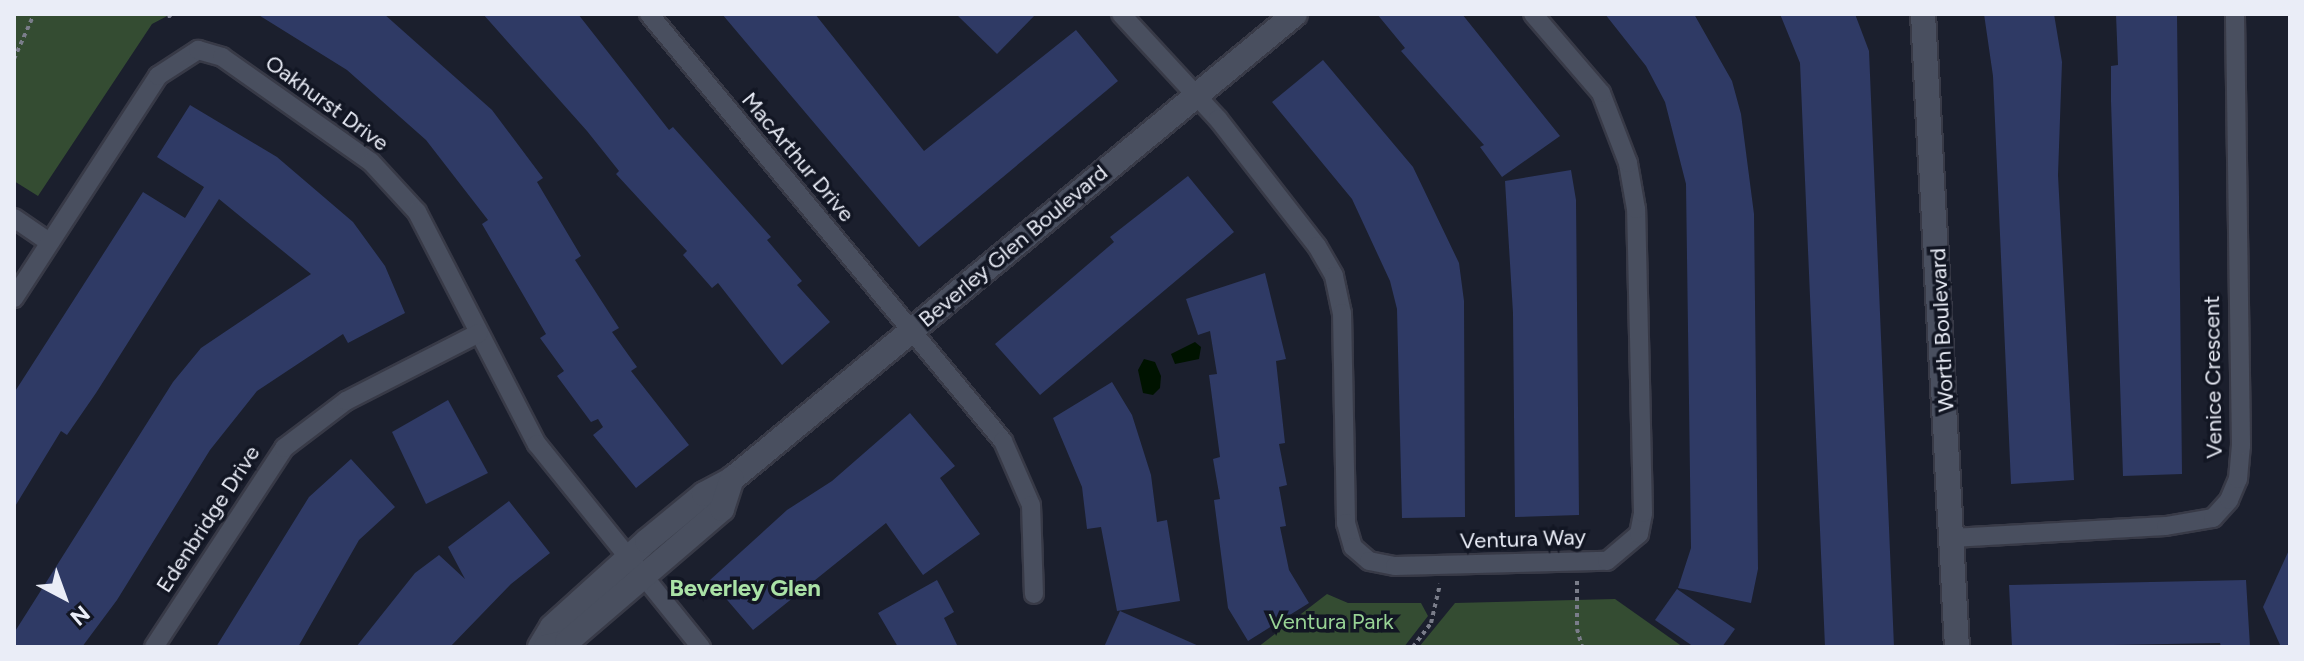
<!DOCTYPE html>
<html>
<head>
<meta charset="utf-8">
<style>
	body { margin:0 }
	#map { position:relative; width:2304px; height:661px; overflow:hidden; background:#1b1f2d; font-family:Figtree,sans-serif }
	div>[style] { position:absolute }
	.green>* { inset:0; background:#344c32 }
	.water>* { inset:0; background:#001300 }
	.building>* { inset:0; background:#2f3a65 }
	.path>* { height:4px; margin-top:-2px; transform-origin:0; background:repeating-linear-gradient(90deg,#7a7d8a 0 4px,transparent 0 8px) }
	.roads { filter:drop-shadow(2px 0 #383a47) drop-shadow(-2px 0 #383a47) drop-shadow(0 2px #383a47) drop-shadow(0 -2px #383a47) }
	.minor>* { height:18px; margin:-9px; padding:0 9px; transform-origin:9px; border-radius:9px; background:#494f5f }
	.tertiary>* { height:24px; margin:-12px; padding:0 12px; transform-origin:12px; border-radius:12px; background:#494f5f }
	span { translate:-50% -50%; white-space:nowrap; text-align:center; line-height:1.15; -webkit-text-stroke:7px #121623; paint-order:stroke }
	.street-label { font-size:22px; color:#eaedf7 }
	.park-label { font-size:22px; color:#98d395 }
	.neighbourhood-label { font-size:24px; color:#aae2a6; font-weight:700 }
	.frame { position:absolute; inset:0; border:16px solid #eaedf7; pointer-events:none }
	.north { position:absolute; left:24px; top:557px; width:80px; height:80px; -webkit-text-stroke:6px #121623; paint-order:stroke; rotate:139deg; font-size:22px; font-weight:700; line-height:32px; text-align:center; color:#eaedf7 }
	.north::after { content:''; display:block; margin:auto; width:28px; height:36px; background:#eaedf7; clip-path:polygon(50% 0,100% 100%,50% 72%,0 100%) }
</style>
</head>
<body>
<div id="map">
	<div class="green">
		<i style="clip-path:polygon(14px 14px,171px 14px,152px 24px,38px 196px,14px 181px)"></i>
		<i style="clip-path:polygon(1327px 594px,1348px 603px,1421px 603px,1428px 616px,1404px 647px,1258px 647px)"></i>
		<i style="clip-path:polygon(1615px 599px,1683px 647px,1419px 647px,1455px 603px)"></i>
	</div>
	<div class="water">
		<i style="clip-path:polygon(1195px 342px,1201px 347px,1199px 359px,1175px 364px,1171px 354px)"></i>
		<i style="clip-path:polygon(1144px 359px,1155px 362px,1161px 376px,1160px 388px,1153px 395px,1143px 393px,1138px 370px)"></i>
	</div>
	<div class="building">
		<i style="clip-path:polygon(257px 14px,384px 14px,492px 110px,543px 178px,537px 182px,581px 256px,575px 260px,619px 328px,612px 332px,637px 367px,631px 371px,689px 445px,636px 488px,593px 435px,603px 427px,598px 419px,591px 422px,557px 376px,564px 371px,540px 338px,546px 334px,482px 224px,488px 220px,426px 140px,347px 70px)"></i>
		<i style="clip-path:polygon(483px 14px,578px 14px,669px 130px,673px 127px,771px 237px,767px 240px,802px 281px,797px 285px,830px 322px,782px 365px,718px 283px,712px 288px,683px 255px,687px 251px,616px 174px,619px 171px,587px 131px)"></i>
		<i style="clip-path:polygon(722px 14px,815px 14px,924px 151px,1076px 30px,1118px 81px,919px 247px)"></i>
		<i style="clip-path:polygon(956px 14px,1036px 14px,997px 54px)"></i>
		<i style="clip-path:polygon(1377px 14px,1462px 14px,1560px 136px,1502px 177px,1480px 147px,1484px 145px,1401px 51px,1405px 48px)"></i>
		<i style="clip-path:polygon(1605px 14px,1694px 14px,1732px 81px,1741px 114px,1754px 214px,1758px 569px,1751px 603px,1678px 588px,1691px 548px,1686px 184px,1665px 102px,1646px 66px)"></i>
		<i style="clip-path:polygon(1780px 14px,1855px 14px,1869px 51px,1894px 647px,1825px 647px,1800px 63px)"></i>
		<i style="clip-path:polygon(1984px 14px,2054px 14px,2062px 62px,2058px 175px,2074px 480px,2011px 484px,1993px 76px)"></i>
		<i style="clip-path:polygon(2116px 14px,2177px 14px,2182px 474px,2123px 476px,2111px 101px,2111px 66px,2118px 65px)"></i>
		<i style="clip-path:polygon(1323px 60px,1413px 167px,1459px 263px,1464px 301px,1465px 517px,1402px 518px,1397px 309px,1390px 281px,1352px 199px,1272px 102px)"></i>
		<i style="clip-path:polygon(190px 105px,277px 157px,353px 222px,385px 266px,405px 313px,348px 343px,343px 334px,257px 391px,210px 450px,117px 600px,82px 647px,14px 647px,14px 633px,173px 382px,201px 348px,311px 274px,219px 199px,96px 393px,67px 435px,61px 431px,14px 508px,14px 393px,143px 192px,185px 218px,204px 187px,157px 157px)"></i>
		<i style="clip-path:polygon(1571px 170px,1576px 200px,1579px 515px,1515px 517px,1513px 313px,1505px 181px)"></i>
		<i style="clip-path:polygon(1188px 176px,1234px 232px,1040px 395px,995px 344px,1114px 242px,1110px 237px)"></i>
		<i style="clip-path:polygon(1265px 273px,1286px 359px,1276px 361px,1285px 443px,1279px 444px,1287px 485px,1279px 487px,1286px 526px,1280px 527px,1289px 570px,1309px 603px,1248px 641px,1228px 608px,1214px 500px,1220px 499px,1213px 459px,1220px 457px,1209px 375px,1217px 374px,1210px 331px,1198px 335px,1186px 299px)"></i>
		<i style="clip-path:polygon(1112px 382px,1132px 415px,1151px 475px,1157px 522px,1167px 520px,1180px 601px,1117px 611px,1101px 527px,1087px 529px,1082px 487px,1053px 418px)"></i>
		<i style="clip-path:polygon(448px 400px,488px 473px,426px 504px,392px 432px)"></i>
		<i style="clip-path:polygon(910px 413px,955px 466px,940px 478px,980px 534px,923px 575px,886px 523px,753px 630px,710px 580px,787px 510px,832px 481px)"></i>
		<i style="clip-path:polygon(351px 459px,395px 507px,359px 540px,298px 647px,216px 647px,309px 497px)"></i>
		<i style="clip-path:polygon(509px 501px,550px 553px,511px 584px,450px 647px,356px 647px,415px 573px,439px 555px,465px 579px,448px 547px)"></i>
		<i style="clip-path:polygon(2290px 548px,2290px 647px,2281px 647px,2263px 607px)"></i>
		<i style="clip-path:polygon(937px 580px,954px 612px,944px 618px,958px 647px,898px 647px,878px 613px)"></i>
		<i style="clip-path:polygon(2246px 580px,2250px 647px,2221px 647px,2220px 643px,2012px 647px,2009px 585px)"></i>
		<i style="clip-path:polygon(1677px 589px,1735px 629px,1722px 647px,1694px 647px,1655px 620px)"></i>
		<i style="clip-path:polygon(1120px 611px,1201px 647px,1104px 647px)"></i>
	</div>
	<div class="path">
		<i style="left:169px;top:14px;width:4px;rotate:76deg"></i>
		<i style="left:14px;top:59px;width:49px;rotate:-66deg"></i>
		<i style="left:1577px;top:581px;width:48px;rotate:90deg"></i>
		<i style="left:1577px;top:629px;width:19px;rotate:74deg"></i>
		<i style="left:1413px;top:647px;width:30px;rotate:-53deg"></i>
		<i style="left:1431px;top:623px;width:40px;rotate:-77deg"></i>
	</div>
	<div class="roads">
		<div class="minor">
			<i style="left:649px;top:14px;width:555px;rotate:50.34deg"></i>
			<i style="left:1003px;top:441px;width:70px;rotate:66.4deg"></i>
			<i style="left:1031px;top:505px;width:89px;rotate:88.1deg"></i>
			<i style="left:1121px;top:14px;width:143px;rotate:47.3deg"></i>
			<i style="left:1218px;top:119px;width:161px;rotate:52.1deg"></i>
			<i style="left:1317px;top:246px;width:34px;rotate:60deg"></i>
			<i style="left:1334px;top:276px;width:38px;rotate:78deg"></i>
			<i style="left:1342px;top:313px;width:210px;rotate:88.9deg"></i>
			<i style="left:1346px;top:523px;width:25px;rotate:74deg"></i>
			<i style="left:1353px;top:547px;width:21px;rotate:41deg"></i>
			<i style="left:1369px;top:561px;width:26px;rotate:11deg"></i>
			<i style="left:1395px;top:566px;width:212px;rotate:-1.4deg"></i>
			<i style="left:1607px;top:561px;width:42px;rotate:-40.2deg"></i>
			<i style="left:1639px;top:534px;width:21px;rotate:-79deg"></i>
			<i style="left:1643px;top:513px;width:304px;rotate:-91.3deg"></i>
			<i style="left:1636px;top:209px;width:47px;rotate:-99.9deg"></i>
			<i style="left:1628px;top:163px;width:75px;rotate:-111.1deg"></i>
			<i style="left:1601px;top:93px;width:104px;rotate:-130.7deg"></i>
			<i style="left:14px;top:218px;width:42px;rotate:34.4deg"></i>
			<i style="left:14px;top:298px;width:265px;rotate:-57deg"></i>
			<i style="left:158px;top:76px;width:48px;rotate:-33deg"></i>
			<i style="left:198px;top:50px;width:25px;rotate:16deg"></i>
			<i style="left:222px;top:57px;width:182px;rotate:35.2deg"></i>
			<i style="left:371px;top:162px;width:68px;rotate:47.4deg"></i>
			<i style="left:417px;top:212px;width:261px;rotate:62.7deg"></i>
			<i style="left:537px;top:444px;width:261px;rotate:51.1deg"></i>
			<i style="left:1952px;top:538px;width:214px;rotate:-3.2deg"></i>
			<i style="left:2166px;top:526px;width:48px;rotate:-9.7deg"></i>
			<i style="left:2213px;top:518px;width:24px;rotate:-48deg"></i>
			<i style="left:2229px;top:500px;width:23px;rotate:-67deg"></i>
			<i style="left:2238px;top:479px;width:33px;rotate:-85deg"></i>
			<i style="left:2241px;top:446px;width:432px;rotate:-90.8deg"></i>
			<i style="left:154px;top:647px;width:238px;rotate:-56.8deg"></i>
			<i style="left:284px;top:448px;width:78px;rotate:-37.2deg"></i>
			<i style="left:346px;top:401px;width:149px;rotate:-27.1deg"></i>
		</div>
		<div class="tertiary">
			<i style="left:1923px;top:14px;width:634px;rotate:86.93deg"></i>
			<i style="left:540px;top:647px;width:23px;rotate:-59deg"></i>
			<i style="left:552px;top:627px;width:128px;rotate:-42.2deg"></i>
			<i style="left:647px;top:541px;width:74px;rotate:-39.5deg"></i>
			<i style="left:704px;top:494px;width:32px;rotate:-28deg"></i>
			<i style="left:732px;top:479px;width:730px;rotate:-39.55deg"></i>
			<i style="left:546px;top:647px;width:22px;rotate:-13deg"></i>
			<i style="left:567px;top:642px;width:204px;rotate:-40.6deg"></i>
			<i style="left:722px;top:509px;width:32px;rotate:-72deg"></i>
		</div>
	</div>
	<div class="street-label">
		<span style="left:327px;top:103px;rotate:36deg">Oakhurst Drive</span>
		<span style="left:798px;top:157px;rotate:50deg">MacArthur Drive</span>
		<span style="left:1013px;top:246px;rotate:-40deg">Beverley Glen Boulevard</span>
		<span style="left:1942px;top:330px;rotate:-93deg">Worth Boulevard</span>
		<span style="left:2213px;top:377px;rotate:-91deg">Venice Crescent</span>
		<span style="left:208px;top:519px;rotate:-57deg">Edenbridge Drive</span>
		<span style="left:1523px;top:539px;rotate:-2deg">Ventura Way</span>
	</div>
	<div class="park-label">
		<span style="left:1331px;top:622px">Ventura Park</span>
	</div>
	<div class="neighbourhood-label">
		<span style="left:745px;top:588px">Beverley Glen</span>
	</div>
	<div class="frame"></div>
	<div class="north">N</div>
</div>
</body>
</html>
